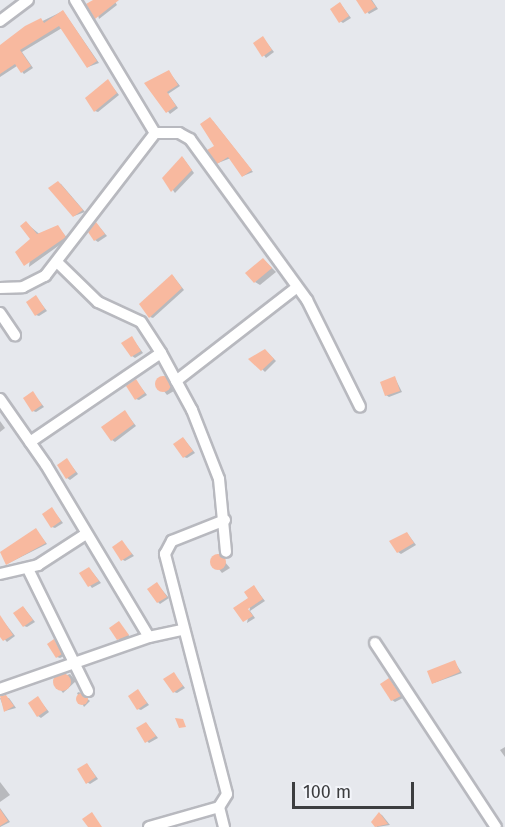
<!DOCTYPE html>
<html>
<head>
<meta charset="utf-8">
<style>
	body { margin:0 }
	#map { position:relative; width:505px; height:827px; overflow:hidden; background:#e6e8ed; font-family:"Fira Sans",sans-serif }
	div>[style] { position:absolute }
	.shadow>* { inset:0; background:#0003 }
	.building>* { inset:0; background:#f8b99f }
	.round { border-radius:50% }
	.roads { filter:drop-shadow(2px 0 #b8b9bf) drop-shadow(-2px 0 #b8b9bf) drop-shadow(0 2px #b8b9bf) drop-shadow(0 -2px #b8b9bf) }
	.minor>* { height:10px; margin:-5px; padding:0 5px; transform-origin:5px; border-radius:5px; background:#fff }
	span { translate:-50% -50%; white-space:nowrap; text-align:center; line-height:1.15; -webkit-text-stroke:5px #f3f5fa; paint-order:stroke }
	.scale { position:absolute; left:292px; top:782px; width:122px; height:27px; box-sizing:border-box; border:3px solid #3c3d3f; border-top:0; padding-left:8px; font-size:18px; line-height:21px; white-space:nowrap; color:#3c3d3f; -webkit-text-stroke:4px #f3f5fa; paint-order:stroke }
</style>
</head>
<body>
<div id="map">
	<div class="shadow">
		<i style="clip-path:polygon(94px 0,114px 0,117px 5px,99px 19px)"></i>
		<i style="clip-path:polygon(358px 0,372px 0,378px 9px,369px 14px)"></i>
		<i style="clip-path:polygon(340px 3px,351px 18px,343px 23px,340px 21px)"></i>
		<i style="clip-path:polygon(63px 11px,99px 63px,88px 67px,62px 28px,22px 52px,33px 68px,24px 74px,17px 66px,0 77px,0 55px,16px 34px)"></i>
		<i style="clip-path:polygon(263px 38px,274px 52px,266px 58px,255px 43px)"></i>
		<i style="clip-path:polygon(169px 72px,180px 86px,168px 94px,178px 108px,170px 114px,146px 83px)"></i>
		<i style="clip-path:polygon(108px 81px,119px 95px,98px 112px,95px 111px)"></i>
		<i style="clip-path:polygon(213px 121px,253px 172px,243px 176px,231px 158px,218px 163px)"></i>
		<i style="clip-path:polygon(183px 158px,194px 173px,175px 193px,164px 178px)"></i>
		<i style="clip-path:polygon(58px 183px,61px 184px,85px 212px,74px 216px)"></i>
		<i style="clip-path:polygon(26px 223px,43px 237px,58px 227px,68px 239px,29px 267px,32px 239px)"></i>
		<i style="clip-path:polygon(97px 224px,107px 236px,98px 242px,95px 240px)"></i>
		<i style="clip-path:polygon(263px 259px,276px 272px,260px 285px,255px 282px)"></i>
		<i style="clip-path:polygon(173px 276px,184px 290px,153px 318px,150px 317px)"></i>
		<i style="clip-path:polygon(36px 297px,47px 311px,39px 316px,36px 315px)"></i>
		<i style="clip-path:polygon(132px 338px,143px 353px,135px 358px,132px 356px)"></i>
		<i style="clip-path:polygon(268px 353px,276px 361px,265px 372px,251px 359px)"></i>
		<i style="clip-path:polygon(164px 376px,174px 391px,167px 395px,156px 381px)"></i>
		<i style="clip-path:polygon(395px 378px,402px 392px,389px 397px,386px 395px)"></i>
		<i style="clip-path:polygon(136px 381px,147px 395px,139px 400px,136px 399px)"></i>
		<i style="clip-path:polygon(33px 393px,44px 407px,36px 412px,33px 411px)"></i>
		<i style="clip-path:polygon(125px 412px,136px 426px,115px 442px,112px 440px)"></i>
		<i style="clip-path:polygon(0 421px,5px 428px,0 432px)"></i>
		<i style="clip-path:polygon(184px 439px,195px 453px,187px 458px,184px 457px)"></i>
		<i style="clip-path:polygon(67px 460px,78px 474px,70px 480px,67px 478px)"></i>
		<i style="clip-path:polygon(52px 509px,63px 523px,55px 528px,52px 527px)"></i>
		<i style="clip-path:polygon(36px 530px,47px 544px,7px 564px)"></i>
		<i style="clip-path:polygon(407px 533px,416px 545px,401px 554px,398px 552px)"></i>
		<i style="clip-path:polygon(122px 542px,134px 556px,125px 561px,123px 560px)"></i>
		<i style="clip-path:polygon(218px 554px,230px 568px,222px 573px,211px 559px)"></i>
		<i style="clip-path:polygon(89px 568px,101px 583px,92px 588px,81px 574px)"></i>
		<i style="clip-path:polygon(157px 584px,169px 598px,160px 604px,158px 602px)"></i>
		<i style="clip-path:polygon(254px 587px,265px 601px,250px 611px,255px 618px,247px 623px)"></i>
		<i style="clip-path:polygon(24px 608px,35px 622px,27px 627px,24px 626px)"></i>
		<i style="clip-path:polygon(4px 622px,15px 636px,7px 642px,0 634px)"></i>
		<i style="clip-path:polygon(119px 623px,130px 637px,121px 641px,118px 639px)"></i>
		<i style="clip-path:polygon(54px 641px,64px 656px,60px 658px,57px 657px)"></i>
		<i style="clip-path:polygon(454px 661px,462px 673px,434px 683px)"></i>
		<i style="clip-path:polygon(70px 674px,76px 681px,63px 693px,53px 680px)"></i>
		<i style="clip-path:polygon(174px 674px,185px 688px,177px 693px,174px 692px)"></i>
		<i style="clip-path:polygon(389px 680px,403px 698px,395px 702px,392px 700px)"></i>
		<i style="clip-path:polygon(138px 691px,149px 705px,141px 710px,138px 709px)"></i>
		<i style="clip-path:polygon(79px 692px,90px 701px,84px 707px,77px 693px)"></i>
		<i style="clip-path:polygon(0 698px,9px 698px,16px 708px,5px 711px)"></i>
		<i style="clip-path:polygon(38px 698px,49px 712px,41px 718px,38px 716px)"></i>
		<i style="clip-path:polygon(146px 723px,158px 738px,149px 743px,147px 741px)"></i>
		<i style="clip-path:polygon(505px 747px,505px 757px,500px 750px)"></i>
		<i style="clip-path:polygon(87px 764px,98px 779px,90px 784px,87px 782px)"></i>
		<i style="clip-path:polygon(0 782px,10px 795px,0 802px)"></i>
		<i style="clip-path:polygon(0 808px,10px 822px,0 827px)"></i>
		<i style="clip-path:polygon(380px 814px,382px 815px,390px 825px,377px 827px,373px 822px)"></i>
	</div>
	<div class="building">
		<i style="clip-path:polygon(93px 0,119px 0,95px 19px,86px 4px)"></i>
		<i style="clip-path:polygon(356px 0,371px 0,376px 7px,365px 14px)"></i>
		<i style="clip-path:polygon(340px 2px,349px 16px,339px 23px,330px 9px)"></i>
		<i style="clip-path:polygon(63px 10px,97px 61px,87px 68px,59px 26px,20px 50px,31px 66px,21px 73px,15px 64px,0 74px,0 45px,25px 26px,41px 18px,44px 23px)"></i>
		<i style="clip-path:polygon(263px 36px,272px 50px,262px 57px,253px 43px)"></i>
		<i style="clip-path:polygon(169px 70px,178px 85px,167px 92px,176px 106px,166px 113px,144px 83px)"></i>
		<i style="clip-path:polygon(108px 79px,117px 93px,94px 112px,85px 98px)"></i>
		<i style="clip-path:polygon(210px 117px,252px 170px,242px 177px,228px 157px,217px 164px,207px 150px,214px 146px,200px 124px)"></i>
		<i style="clip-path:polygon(182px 156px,192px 170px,171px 192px,162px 178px)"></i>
		<i style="clip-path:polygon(58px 181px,83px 210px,73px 217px,48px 188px)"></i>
		<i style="clip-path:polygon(26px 221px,37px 234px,58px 225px,66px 237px,24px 266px,15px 252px,30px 239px,20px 226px)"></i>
		<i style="clip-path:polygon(96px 222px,105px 234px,94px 241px,88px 232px)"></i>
		<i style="clip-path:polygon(263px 258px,272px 268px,254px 283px,245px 273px)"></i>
		<i style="clip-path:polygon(172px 274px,182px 288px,149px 318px,139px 304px)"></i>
		<i style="clip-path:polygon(36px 295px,45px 309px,35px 316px,26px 302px)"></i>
		<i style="clip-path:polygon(132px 336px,141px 351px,131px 357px,121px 343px)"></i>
		<i style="clip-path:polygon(265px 349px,274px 359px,261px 371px,248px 359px)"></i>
		<i style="clip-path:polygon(395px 376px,400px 391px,385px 396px,380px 382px)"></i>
		<i class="round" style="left:155px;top:376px;width:16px;height:16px"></i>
		<i style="clip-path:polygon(136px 379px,145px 393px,135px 400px,126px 386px)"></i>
		<i style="clip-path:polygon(33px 391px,42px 405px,32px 412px,23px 398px)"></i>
		<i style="clip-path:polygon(125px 410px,134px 424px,111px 441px,101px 427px)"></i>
		<i style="clip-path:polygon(183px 437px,193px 451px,183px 458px,173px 444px)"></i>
		<i style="clip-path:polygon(67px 458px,76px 472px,66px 479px,57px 465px)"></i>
		<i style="clip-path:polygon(52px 507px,61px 521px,51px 528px,42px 514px)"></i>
		<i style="clip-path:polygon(36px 528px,46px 543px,6px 565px,0 552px)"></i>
		<i style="clip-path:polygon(407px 532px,414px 543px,397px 553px,389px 541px)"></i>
		<i style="clip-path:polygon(122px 540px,132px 554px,121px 561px,112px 547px)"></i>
		<i class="round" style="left:210px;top:554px;width:16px;height:16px"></i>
		<i style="clip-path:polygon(89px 567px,99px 581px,88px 587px,79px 573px)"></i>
		<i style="clip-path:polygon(157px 582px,167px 597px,157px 603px,147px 589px)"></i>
		<i style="clip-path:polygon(254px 585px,263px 599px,248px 609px,253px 616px,243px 622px,233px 608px,248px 598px,244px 592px)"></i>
		<i style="clip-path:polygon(23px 606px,33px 620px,23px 627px,13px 613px)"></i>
		<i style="clip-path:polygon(0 615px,13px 635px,3px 641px,0 637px)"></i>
		<i style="clip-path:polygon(119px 621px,129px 635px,117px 640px,109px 628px)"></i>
		<i style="clip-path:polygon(54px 639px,62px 654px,56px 658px,47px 644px)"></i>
		<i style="clip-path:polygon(455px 660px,460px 672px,432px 684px,427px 671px)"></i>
		<i style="clip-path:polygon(174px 672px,183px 686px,173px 693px,163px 679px)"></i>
		<i class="round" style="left:53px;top:673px;width:18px;height:18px"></i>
		<i style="clip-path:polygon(389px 678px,401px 696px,391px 701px,380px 684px)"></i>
		<i style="clip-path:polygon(138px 689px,147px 703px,137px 710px,128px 696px)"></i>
		<i class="round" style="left:76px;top:693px;width:12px;height:12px"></i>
		<i style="clip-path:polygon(6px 695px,14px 706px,4px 712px,0 696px)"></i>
		<i style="clip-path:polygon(38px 696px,47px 710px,37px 717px,28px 703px)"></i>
		<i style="clip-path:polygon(175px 718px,183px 719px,186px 727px,179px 728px)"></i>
		<i style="clip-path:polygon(146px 722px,156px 736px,145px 743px,136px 728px)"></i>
		<i style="clip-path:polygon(87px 763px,96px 777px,86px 784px,77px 769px)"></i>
		<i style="clip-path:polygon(0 809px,8px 821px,0 826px)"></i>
		<i style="clip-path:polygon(92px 812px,102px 827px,88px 827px,82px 819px)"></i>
		<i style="clip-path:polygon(379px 812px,388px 824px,375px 827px,371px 822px)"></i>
	</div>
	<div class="roads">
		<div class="minor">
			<i style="left:75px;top:0;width:155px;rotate:59deg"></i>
			<i style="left:0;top:21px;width:35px;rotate:-37deg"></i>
			<i style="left:58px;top:263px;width:56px;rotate:44.3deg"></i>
			<i style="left:98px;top:302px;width:47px;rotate:24.9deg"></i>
			<i style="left:141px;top:322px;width:37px;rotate:57deg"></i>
			<i style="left:161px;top:353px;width:65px;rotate:61.5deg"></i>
			<i style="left:192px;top:410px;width:74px;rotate:68.6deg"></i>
			<i style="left:219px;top:479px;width:73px;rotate:84.5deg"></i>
			<i style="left:0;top:288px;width:23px;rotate:-2deg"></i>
			<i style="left:23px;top:287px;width:25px;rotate:-27deg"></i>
			<i style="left:45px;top:276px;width:180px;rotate:-52.4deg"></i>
			<i style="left:155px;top:133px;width:24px"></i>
			<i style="left:179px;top:133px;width:13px;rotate:29deg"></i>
			<i style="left:190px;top:139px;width:199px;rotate:54deg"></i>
			<i style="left:307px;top:300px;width:119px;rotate:63.6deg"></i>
			<i style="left:0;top:313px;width:27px;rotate:56deg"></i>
			<i style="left:176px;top:381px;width:153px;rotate:-37.8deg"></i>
			<i style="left:0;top:399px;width:80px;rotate:55.1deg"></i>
			<i style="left:46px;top:465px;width:200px;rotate:59.1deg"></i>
			<i style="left:149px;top:637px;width:158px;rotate:160.8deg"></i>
			<i style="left:30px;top:442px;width:158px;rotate:-34.2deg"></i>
			<i style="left:28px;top:569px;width:136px;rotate:63.8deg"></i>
			<i style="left:0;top:574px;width:39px;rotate:-13deg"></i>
			<i style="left:38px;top:565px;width:57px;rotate:-32.9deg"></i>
			<i style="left:149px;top:637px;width:35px;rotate:-12deg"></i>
			<i style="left:375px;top:643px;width:220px;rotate:56.7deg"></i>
			<i style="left:219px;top:807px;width:21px;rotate:76deg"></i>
			<i style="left:149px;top:827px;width:73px;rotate:-15.9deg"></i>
			<i style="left:219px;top:807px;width:15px;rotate:-58deg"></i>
			<i style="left:227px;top:794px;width:248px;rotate:-104.5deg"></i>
			<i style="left:165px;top:554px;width:15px;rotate:-62deg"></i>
			<i style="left:172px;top:541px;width:57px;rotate:-21.6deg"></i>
		</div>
	</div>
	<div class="scale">100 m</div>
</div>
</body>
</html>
